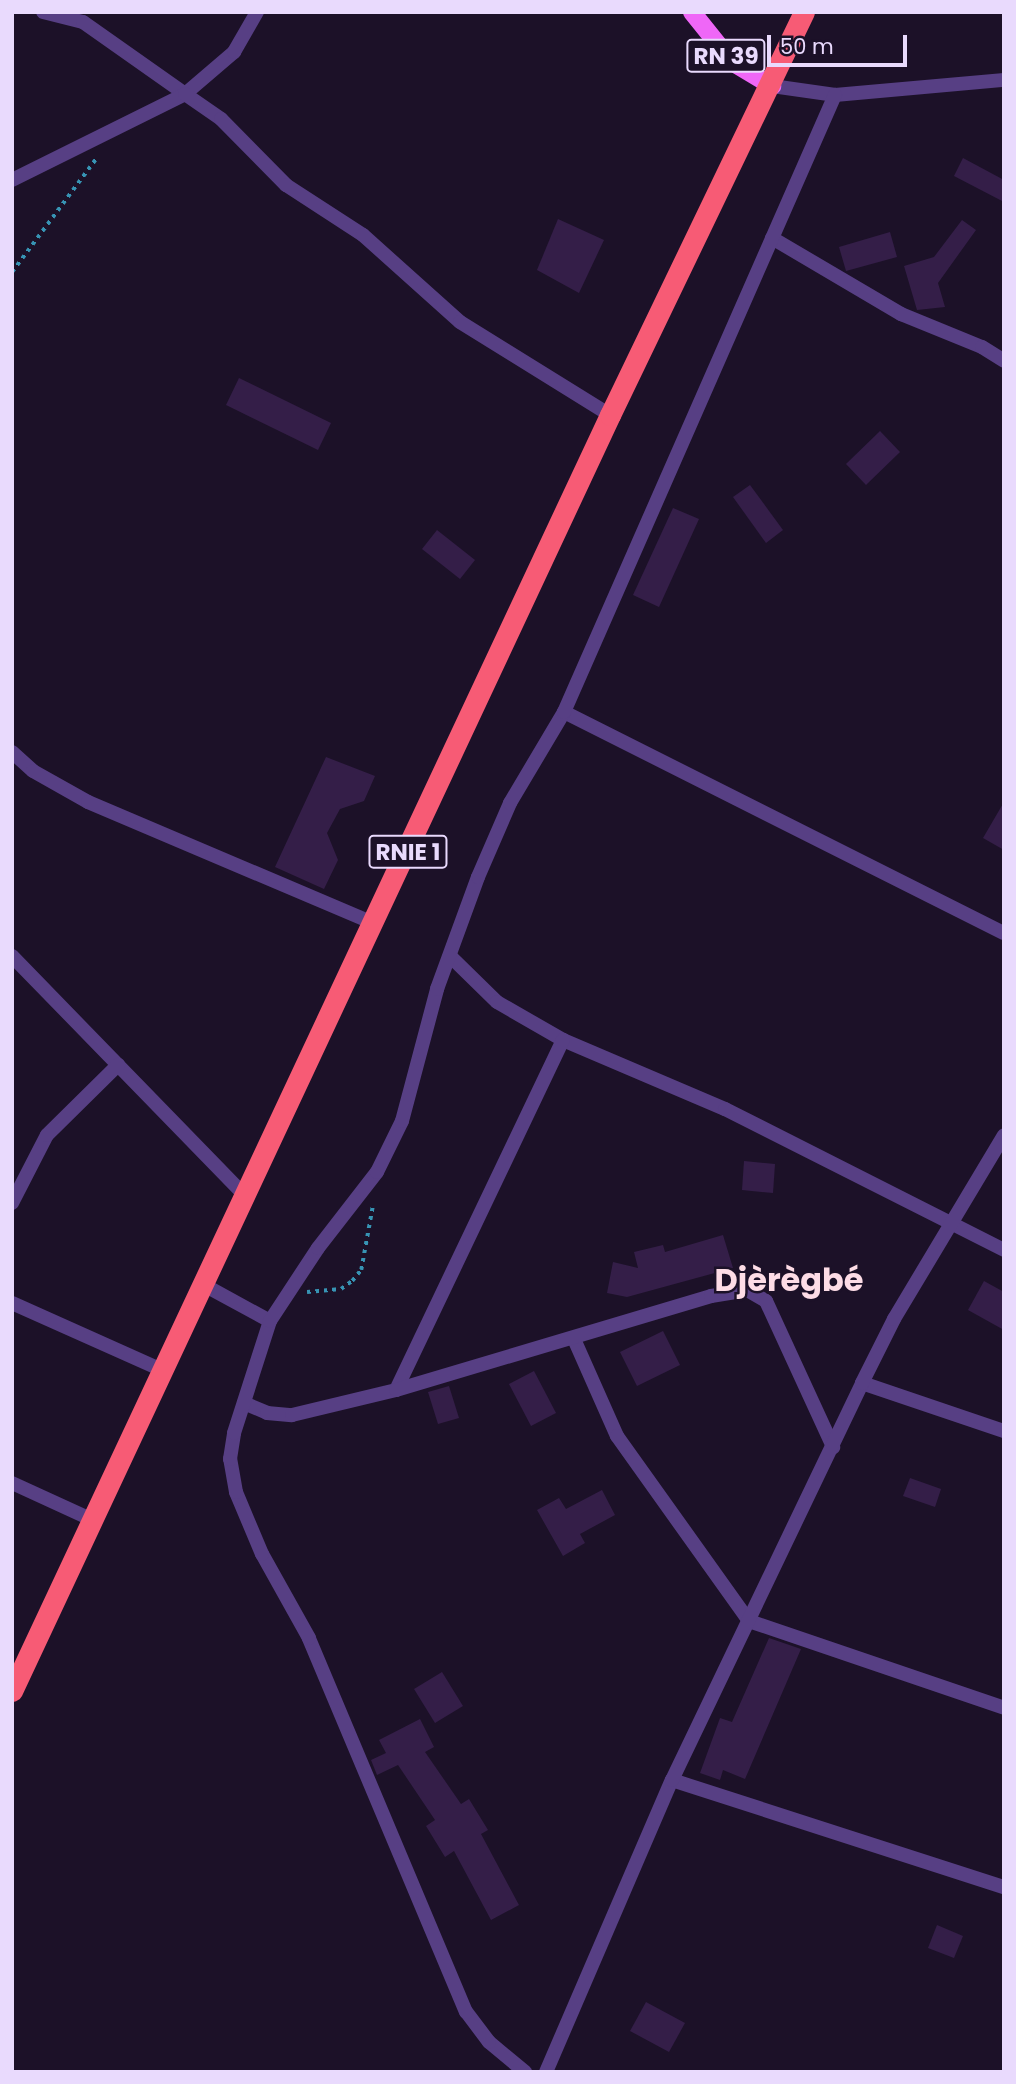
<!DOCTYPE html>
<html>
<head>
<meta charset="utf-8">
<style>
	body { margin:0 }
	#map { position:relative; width:1016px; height:2084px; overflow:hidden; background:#1c1128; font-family:Poppins,sans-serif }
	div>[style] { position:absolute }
	.building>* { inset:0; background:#341e48 }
	.path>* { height:3.5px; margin-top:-1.75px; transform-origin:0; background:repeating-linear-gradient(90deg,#3794b4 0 3.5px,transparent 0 8.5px) }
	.street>* { height:14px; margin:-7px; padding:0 7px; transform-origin:7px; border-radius:7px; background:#573f84 }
	.primary>* { height:18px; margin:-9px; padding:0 9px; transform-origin:9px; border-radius:9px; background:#ef67f7 }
	.highway>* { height:21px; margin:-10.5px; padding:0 10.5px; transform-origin:10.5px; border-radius:10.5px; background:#f75b75 }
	span { translate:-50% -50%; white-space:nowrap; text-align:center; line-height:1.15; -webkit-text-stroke:5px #1c1128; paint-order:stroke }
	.shield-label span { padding:2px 5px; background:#1c1128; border:2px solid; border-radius:5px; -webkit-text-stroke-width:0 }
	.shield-label { font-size:23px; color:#e9dafd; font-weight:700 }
	.district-label { font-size:32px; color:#fddce6; font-weight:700 }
	.frame { position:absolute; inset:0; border:14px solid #e9dafd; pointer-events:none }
	.scale { position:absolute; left:767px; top:35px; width:140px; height:32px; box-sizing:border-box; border:4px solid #e9dafd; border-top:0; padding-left:9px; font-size:21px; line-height:24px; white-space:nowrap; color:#e9dafd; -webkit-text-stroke:5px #1c1128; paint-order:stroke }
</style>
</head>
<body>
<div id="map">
	<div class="building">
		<i style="clip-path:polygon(963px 158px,1004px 180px,1004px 202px,954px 176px)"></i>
		<i style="clip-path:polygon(558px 219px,604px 240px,579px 293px,537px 270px)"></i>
		<i style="clip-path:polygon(962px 220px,976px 230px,938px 283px,945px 307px,917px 310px,904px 266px,934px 257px)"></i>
		<i style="clip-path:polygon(890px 232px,897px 257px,846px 271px,839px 247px)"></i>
		<i style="clip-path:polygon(239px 378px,331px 423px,318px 450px,226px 405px)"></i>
		<i style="clip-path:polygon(880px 431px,900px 452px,866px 485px,846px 464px)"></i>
		<i style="clip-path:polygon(750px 485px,783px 530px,766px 543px,733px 497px)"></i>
		<i style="clip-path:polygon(673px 508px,699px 519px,659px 607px,633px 595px)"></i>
		<i style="clip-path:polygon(437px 530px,475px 560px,460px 579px,422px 549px)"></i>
		<i style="clip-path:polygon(326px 757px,375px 776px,364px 801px,340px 809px,327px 833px,338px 860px,324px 889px,275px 867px)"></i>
		<i style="clip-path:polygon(1004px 802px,1004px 850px,983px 838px)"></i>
		<i style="clip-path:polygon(744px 1161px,775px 1164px,773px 1193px,742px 1190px)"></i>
		<i style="clip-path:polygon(723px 1235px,733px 1268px,627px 1297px,607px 1293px,613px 1262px,638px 1268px,634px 1252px,663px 1245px,665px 1252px)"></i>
		<i style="clip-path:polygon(984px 1281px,1004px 1292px,1004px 1330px,968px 1310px)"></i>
		<i style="clip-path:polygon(663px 1331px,680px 1365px,637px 1386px,620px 1352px)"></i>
		<i style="clip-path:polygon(534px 1371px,556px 1413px,531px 1426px,509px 1384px)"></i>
		<i style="clip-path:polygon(449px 1386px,459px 1418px,438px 1424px,428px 1392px)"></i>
		<i style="clip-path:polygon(910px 1478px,941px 1489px,935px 1507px,903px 1496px)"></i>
		<i style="clip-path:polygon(602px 1490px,615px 1515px,580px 1534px,585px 1543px,563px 1556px,537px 1510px,559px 1498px,566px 1509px)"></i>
		<i style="clip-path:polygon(769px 1638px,801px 1649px,745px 1779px,723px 1770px,720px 1780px,700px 1773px,720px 1718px,732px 1722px)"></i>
		<i style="clip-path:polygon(442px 1672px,463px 1706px,435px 1723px,414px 1689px)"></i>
		<i style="clip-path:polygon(420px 1719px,434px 1747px,425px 1752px,461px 1804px,469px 1799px,488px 1830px,481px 1834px,519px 1905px,491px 1920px,454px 1851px,445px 1857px,426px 1826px,435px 1820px,398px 1765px,377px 1775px,371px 1760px,386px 1753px,379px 1740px)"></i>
		<i style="clip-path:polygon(937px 1925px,963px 1936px,954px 1958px,928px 1948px)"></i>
		<i style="clip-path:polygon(646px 2002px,685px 2023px,669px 2052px,630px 2031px)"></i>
	</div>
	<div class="path">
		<i style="left:12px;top:272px;width:144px;rotate:-53.4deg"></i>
		<i style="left:307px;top:1292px;width:34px;rotate:-5deg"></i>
		<i style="left:341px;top:1289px;width:14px;rotate:-36deg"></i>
		<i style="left:352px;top:1281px;width:14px;rotate:-51deg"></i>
		<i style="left:361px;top:1270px;width:67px;rotate:-79.7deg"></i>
	</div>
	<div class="street">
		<i style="left:43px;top:12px;width:41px;rotate:14deg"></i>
		<i style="left:83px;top:22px;width:125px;rotate:35.2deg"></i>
		<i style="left:185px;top:94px;width:65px;rotate:-40.6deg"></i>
		<i style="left:234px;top:52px;width:46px;rotate:-60.1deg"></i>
		<i style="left:772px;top:86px;width:64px;rotate:8.1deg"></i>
		<i style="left:835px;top:95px;width:170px;rotate:-5.1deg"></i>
		<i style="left:12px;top:180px;width:193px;rotate:-26.4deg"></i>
		<i style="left:185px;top:94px;width:44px;rotate:34.8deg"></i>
		<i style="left:221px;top:119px;width:93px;rotate:45.4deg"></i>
		<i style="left:286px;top:185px;width:92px;rotate:33deg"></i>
		<i style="left:363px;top:235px;width:130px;rotate:41.9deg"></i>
		<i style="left:460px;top:322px;width:176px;rotate:31.8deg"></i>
		<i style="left:772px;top:238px;width:150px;rotate:30.5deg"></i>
		<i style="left:901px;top:314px;width:87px;rotate:22.2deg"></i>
		<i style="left:982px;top:347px;width:26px;rotate:32deg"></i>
		<i style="left:564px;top:712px;width:492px;rotate:26.7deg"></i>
		<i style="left:12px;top:752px;width:28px;rotate:42deg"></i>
		<i style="left:33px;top:771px;width:63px;rotate:29.4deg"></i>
		<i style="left:88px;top:802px;width:312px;rotate:23deg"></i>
		<i style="left:12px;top:956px;width:336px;rotate:45.8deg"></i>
		<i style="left:451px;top:957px;width:64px;rotate:44.4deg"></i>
		<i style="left:497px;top:1002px;width:76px;rotate:29.9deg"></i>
		<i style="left:563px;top:1040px;width:176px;rotate:23.1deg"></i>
		<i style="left:725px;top:1109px;width:313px;rotate:26.8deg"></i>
		<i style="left:12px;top:1203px;width:76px;rotate:-62.8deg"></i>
		<i style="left:47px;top:1135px;width:100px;rotate:-44.6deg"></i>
		<i style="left:204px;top:1285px;width:75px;rotate:28.6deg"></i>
		<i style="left:12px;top:1303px;width:167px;rotate:24.1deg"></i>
		<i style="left:574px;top:1339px;width:106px;rotate:66.1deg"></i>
		<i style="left:617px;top:1436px;width:227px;rotate:54.5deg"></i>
		<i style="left:749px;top:1621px;width:269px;rotate:18.8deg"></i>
		<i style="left:862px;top:1383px;width:150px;rotate:18.7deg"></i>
		<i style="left:396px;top:1390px;width:388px;rotate:-64.5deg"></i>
		<i style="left:244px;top:1403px;width:25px;rotate:23deg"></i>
		<i style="left:267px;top:1413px;width:25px;rotate:5deg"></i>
		<i style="left:292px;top:1415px;width:107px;rotate:-13.5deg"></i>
		<i style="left:396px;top:1390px;width:329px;rotate:-16.6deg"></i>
		<i style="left:711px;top:1296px;width:36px;rotate:-9deg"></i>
		<i style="left:747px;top:1290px;width:22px;rotate:30deg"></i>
		<i style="left:766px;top:1301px;width:161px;rotate:65.3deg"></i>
		<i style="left:12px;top:1483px;width:89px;rotate:24.6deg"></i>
		<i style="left:672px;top:1780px;width:349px;rotate:17.9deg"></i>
		<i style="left:525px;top:2072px;width:47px;rotate:-140.2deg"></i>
		<i style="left:489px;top:2042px;width:38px;rotate:-127deg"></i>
		<i style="left:466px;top:2012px;width:406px;rotate:-112.8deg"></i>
		<i style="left:309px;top:1638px;width:96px;rotate:-119.2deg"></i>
		<i style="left:262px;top:1554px;width:67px;rotate:-112.8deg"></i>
		<i style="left:236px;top:1492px;width:34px;rotate:-100deg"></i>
		<i style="left:230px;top:1459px;width:26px;rotate:-81deg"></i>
		<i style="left:234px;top:1433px;width:118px;rotate:-72.2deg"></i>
		<i style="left:270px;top:1321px;width:87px;rotate:-56.7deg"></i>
		<i style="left:318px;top:1248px;width:96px;rotate:-52.2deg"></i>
		<i style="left:377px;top:1172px;width:57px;rotate:-63.9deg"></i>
		<i style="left:402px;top:1121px;width:137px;rotate:-75.1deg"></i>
		<i style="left:437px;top:989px;width:119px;rotate:-69.9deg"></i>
		<i style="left:478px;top:877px;width:81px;rotate:-66.6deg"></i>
		<i style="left:510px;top:803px;width:106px;rotate:-59.3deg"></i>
		<i style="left:564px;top:712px;width:674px;rotate:-66.29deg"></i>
		<i style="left:546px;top:2072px;width:318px;rotate:-66.7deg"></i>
		<i style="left:672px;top:1780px;width:440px;rotate:-64.4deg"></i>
		<i style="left:862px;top:1383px;width:72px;rotate:-63.4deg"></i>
		<i style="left:894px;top:1319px;width:214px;rotate:-59.1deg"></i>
	</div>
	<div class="primary">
		<i style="left:692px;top:12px;width:64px;rotate:51.3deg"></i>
		<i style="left:732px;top:62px;width:47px;rotate:31deg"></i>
	</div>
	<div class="highway">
		<i style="left:12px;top:1691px;width:1409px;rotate:-64.89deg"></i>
		<i style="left:610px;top:415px;width:447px;rotate:-64.3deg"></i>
	</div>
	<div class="shield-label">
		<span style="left:726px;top:56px">RN 39</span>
		<span style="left:408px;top:852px">RNIE 1</span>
	</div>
	<div class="district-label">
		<span style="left:789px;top:1280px">Djèrègbé</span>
	</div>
	<div class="frame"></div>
	<div class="scale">50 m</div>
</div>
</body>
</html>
